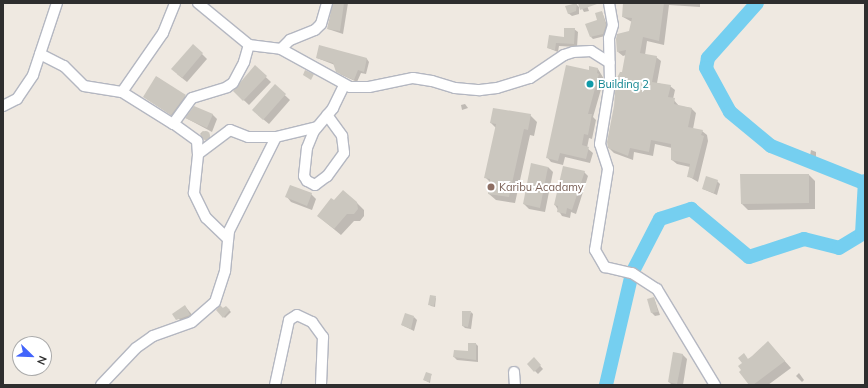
<!DOCTYPE html>
<html>
<head>
<meta charset="utf-8">
<style>
	body { margin:0 }
	#map { position:relative; width:868px; height:388px; overflow:hidden; background:#efe9e1; font-family:Mulish,sans-serif }
	div>[style] { position:absolute }
	.shadow>* { inset:0; background:#0003 }
	.river>* { height:14px; margin:-7px; padding:0 7px; transform-origin:7px; border-radius:7px; background:#75cff0 }
	.building>* { inset:0; background:#cbc7bf }
	.round { border-radius:50% }
	.roads { filter:drop-shadow(1px 0 #b4b7c1) drop-shadow(-1px 0 #b4b7c1) drop-shadow(0 1px #b4b7c1) drop-shadow(0 -1px #b4b7c1) }
	.minor>* { height:10px; margin:-5px; padding:0 5px; transform-origin:5px; border-radius:5px; background:#fff }
	.dots>* { width:11px; height:11px; translate:-50% -50%; box-sizing:border-box; border:2px solid #fff; border-radius:50% }
	span { translate:-50% -50%; white-space:nowrap; text-align:center; line-height:1.15; -webkit-text-stroke:4px #fff; paint-order:stroke }
	.culture-label { font-size:11px; color:#0d838f }
	.left { translate:0 -50%; text-align:left }
	.education-label { font-size:11px; color:#785e54 }
	.frame { position:absolute; inset:0; border:4px solid #2e2e2e; pointer-events:none }
	.north { position:absolute; left:12px; top:336px; width:40px; height:40px; box-sizing:border-box; background:#fff; border:1px solid #ababab; border-radius:50%; rotate:113deg; font-size:11px; font-weight:700; line-height:16px; text-align:center; color:#2e2e2e }
	.north::after { content:''; display:block; margin:auto; width:14px; height:18px; background:#4264fb; clip-path:polygon(50% 0,100% 100%,50% 72%,0 100%) }
</style>
</head>
<body>
<div id="map">
	<div class="shadow">
		<i style="clip-path:polygon(333px 3px,348px 3px,343px 34px,328px 29px)"></i>
		<i style="clip-path:polygon(579px 3px,586px 3px,589px 11px,584px 12px)"></i>
		<i style="clip-path:polygon(624px 3px,700px 3px,700px 7px,669px 5px,664px 45px,647px 41px,645px 55px,656px 57px,661px 61px,657px 83px,670px 86px,675px 90px,673px 99px,679px 106px,691px 108px,696px 113px,693px 129px,702px 131px,707px 135px,708px 141px,698px 182px,688px 176px,690px 167px,677px 164px,672px 160px,672px 148px,655px 144px,653px 156px,634px 152px,633px 160px,614px 153px,609px 148px,626px 55px,623px 56px,618px 52px,630px 32px,632px 22px,623px 17px)"></i>
		<i style="clip-path:polygon(576px 4px,579px 7px,579px 14px,572px 16px,568px 13px)"></i>
		<i style="clip-path:polygon(602px 12px,608px 28px,605px 36px,593px 39px,591px 37px)"></i>
		<i style="clip-path:polygon(574px 29px,578px 32px,577px 47px,559px 46px,558px 52px,548px 48px,550px 36px,565px 38px)"></i>
		<i style="clip-path:polygon(193px 45px,207px 59px,187px 82px,177px 74px)"></i>
		<i style="clip-path:polygon(317px 58px,367px 59px,369px 62px,366px 74px,361px 73px,357px 82px,340px 74px,335px 65px)"></i>
		<i style="clip-path:polygon(255px 67px,271px 82px,249px 105px,234px 91px)"></i>
		<i style="clip-path:polygon(598px 69px,604px 79px,593px 117px,596px 120px,592px 139px,589px 138px,587px 148px,593px 153px,590px 163px,565px 157px,563px 165px,551px 162px,547px 157px,589px 71px)"></i>
		<i style="clip-path:polygon(157px 77px,190px 100px,177px 119px,144px 97px)"></i>
		<i style="clip-path:polygon(275px 86px,290px 100px,269px 124px,258px 115px)"></i>
		<i style="clip-path:polygon(465px 104px,468px 108px,462px 110px,461px 105px)"></i>
		<i style="clip-path:polygon(212px 114px,217px 119px,212px 132px,186px 118px)"></i>
		<i style="clip-path:polygon(530px 115px,537px 122px,534px 136px,530px 135px,515px 203px,496px 200px,489px 194px,491px 183px,485px 177px,496px 128px,491px 123px)"></i>
		<i style="clip-path:polygon(203px 131px,210px 137px,213px 140px,209px 143px,200px 134px)"></i>
		<i style="clip-path:polygon(811px 150px,816px 152px,816px 157px,810px 156px)"></i>
		<i style="clip-path:polygon(548px 167px,553px 172px,545px 212px,529px 209px,524px 204px)"></i>
		<i style="clip-path:polygon(584px 172px,588px 176px,576px 214px,571px 212px,570px 218px,562px 216px,555px 205px)"></i>
		<i style="clip-path:polygon(809px 175px,815px 181px,815px 209px,748px 210px,742px 204px)"></i>
		<i style="clip-path:polygon(717px 181px,720px 184px,717px 195px,703px 189px)"></i>
		<i style="clip-path:polygon(311px 194px,316px 199px,312px 210px,291px 202px,287px 197px)"></i>
		<i style="clip-path:polygon(334px 202px,357px 203px,364px 210px,364px 216px,360px 221px,354px 221px,341px 235px,318px 216px)"></i>
		<i style="clip-path:polygon(436px 297px,435px 307px,431px 306px,430px 305px)"></i>
		<i style="clip-path:polygon(654px 298px,660px 315px,655px 316px,652px 313px)"></i>
		<i style="clip-path:polygon(185px 306px,193px 316px,183px 322px,176px 317px)"></i>
		<i style="clip-path:polygon(226px 307px,231px 312px,225px 318px,217px 310px)"></i>
		<i style="clip-path:polygon(471px 312px,473px 314px,471px 329px,465px 328px,463px 326px)"></i>
		<i style="clip-path:polygon(414px 317px,417px 320px,414px 331px,402px 325px)"></i>
		<i style="clip-path:polygon(476px 344px,478px 346px,478px 362px,457px 360px,454px 357px,469px 352px)"></i>
		<i style="clip-path:polygon(774px 349px,791px 368px,768px 385px,750px 385px,748px 359px)"></i>
		<i style="clip-path:polygon(682px 354px,687px 359px,683px 385px,672px 385px,669px 382px)"></i>
		<i style="clip-path:polygon(534px 359px,543px 369px,538px 374px,528px 364px)"></i>
		<i style="clip-path:polygon(799px 373px,804px 380px,802px 382px,796px 376px)"></i>
		<i style="clip-path:polygon(431px 375px,430px 383px,424px 380px)"></i>
	</div>
	<div class="river">
		<i style="left:757px;top:3px;width:74px;rotate:131.7deg"></i>
		<i style="left:708px;top:58px;width:10px;rotate:101deg"></i>
		<i style="left:706px;top:68px;width:50px;rotate:61.4deg"></i>
		<i style="left:730px;top:112px;width:53px;rotate:39.7deg"></i>
		<i style="left:771px;top:146px;width:100px;rotate:21.7deg"></i>
		<i style="left:606px;top:385px;width:115px;rotate:-76.9deg"></i>
		<i style="left:632px;top:273px;width:61px;rotate:-62.6deg"></i>
		<i style="left:660px;top:219px;width:33px;rotate:-18deg"></i>
		<i style="left:691px;top:209px;width:75px;rotate:39.6deg"></i>
		<i style="left:749px;top:257px;width:58px;rotate:-18.1deg"></i>
		<i style="left:804px;top:239px;width:36px;rotate:14deg"></i>
		<i style="left:839px;top:248px;width:27px;rotate:-31deg"></i>
		<i style="left:862px;top:234px;width:53px;rotate:-86.8deg"></i>
	</div>
	<div class="building">
		<i style="clip-path:polygon(333px 3px,344px 3px,340px 31px,327px 29px)"></i>
		<i style="clip-path:polygon(577px 3px,576px 11px,568px 14px,565px 6px)"></i>
		<i style="clip-path:polygon(578px 3px,597px 3px,597px 4px,580px 10px)"></i>
		<i style="clip-path:polygon(623px 3px,664px 3px,659px 41px,643px 37px,640px 53px,657px 56px,652px 82px,671px 85px,668px 97px,675px 98px,674px 104px,692px 108px,688px 127px,703px 130px,701px 135px,704px 136px,693px 178px,687px 177px,690px 164px,671px 160px,671px 144px,651px 140px,649px 152px,630px 148px,628px 156px,608px 148px,607px 142px,614px 106px,616px 80px,620px 72px,622px 72px,626px 50px,617px 52px,616px 39px,617px 34px,629px 31px,632px 18px,622px 17px)"></i>
		<i style="clip-path:polygon(602px 11px,606px 25px,603px 34px,590px 37px,585px 24px,597px 20px,595px 13px)"></i>
		<i style="clip-path:polygon(564px 28px,575px 28px,574px 44px,556px 43px,555px 50px,547px 48px,549px 35px,564px 37px)"></i>
		<i style="clip-path:polygon(193px 44px,203px 53px,182px 78px,171px 69px)"></i>
		<i style="clip-path:polygon(319px 45px,367px 58px,364px 72px,358px 70px,354px 80px,336px 72px,333px 63px,316px 58px)"></i>
		<i style="clip-path:polygon(255px 65px,267px 76px,243px 101px,233px 91px)"></i>
		<i style="clip-path:polygon(566px 65px,589px 70px,589px 66px,598px 68px,597px 73px,599px 74px,588px 114px,592px 114px,588px 135px,584px 134px,582px 145px,589px 147px,586px 159px,560px 153px,558px 161px,546px 158px)"></i>
		<i style="clip-path:polygon(305px 70px,314px 74px,311px 80px,303px 75px)"></i>
		<i style="clip-path:polygon(156px 76px,186px 95px,171px 115px,143px 97px)"></i>
		<i style="clip-path:polygon(275px 84px,286px 94px,263px 120px,252px 110px)"></i>
		<i style="clip-path:polygon(194px 106px,213px 114px,207px 128px,185px 118px)"></i>
		<i style="clip-path:polygon(493px 108px,531px 114px,528px 130px,524px 129px,509px 197px,488px 194px,490px 179px,484px 178px,496px 124px,490px 123px)"></i>
		<i class="round" style="left:200.5px;top:130.5px;width:9px;height:9px"></i>
		<i style="clip-path:polygon(531px 163px,548px 167px,540px 208px,523px 204px)"></i>
		<i style="clip-path:polygon(563px 166px,585px 171px,572px 210px,567px 208px,566px 214px,557px 212px,558px 206px,554px 205px)"></i>
		<i style="clip-path:polygon(740px 174px,809px 174px,809px 203px,741px 204px)"></i>
		<i style="clip-path:polygon(706px 176px,718px 180px,714px 193px,702px 189px)"></i>
		<i style="clip-path:polygon(290px 185px,312px 193px,307px 206px,285px 197px)"></i>
		<i style="clip-path:polygon(343px 190px,357px 202px,358px 209px,354px 214px,347px 214px,334px 229px,317px 216px,331px 198px,334px 200px)"></i>
		<i style="clip-path:polygon(430px 295px,436px 296px,434px 306px,428px 305px)"></i>
		<i style="clip-path:polygon(654px 297px,658px 312px,651px 313px,647px 299px)"></i>
		<i style="clip-path:polygon(185px 305px,190px 315px,176px 320px,172px 314px)"></i>
		<i style="clip-path:polygon(220px 305px,223px 308px,226px 306px,230px 310px,223px 318px,216px 310px)"></i>
		<i style="clip-path:polygon(462px 311px,471px 311px,468px 327px,462px 326px)"></i>
		<i style="clip-path:polygon(405px 313px,414px 316px,411px 329px,401px 325px)"></i>
		<i style="clip-path:polygon(768px 341px,785px 361px,753px 385px,749px 385px,739px 372px,741px 370px,738px 366px,742px 363px,738px 358px,744px 353px,748px 359px,752px 356px)"></i>
		<i style="clip-path:polygon(468px 343px,476px 343px,476px 360px,453px 357px,454px 350px,468px 351px)"></i>
		<i style="clip-path:polygon(673px 352px,683px 354px,677px 384px,668px 382px)"></i>
		<i style="clip-path:polygon(534px 357px,541px 365px,534px 372px,527px 364px)"></i>
		<i style="clip-path:polygon(426px 372px,432px 374px,429px 382px,423px 380px)"></i>
	</div>
	<div class="roads">
		<div class="minor">
			<i style="left:198px;top:3px;width:66px;rotate:39.5deg"></i>
			<i style="left:249px;top:45px;width:32px;rotate:7deg"></i>
			<i style="left:281px;top:49px;width:79px;rotate:28.8deg"></i>
			<i style="left:350px;top:87px;width:19px"></i>
			<i style="left:369px;top:87px;width:45px;rotate:-11.6deg"></i>
			<i style="left:413px;top:78px;width:19px;rotate:9deg"></i>
			<i style="left:432px;top:81px;width:24px;rotate:17deg"></i>
			<i style="left:455px;top:88px;width:25px;rotate:5deg"></i>
			<i style="left:480px;top:90px;width:17px;rotate:-7deg"></i>
			<i style="left:497px;top:88px;width:34px;rotate:-17deg"></i>
			<i style="left:530px;top:78px;width:41px;rotate:-34.1deg"></i>
			<i style="left:564px;top:55px;width:9px;rotate:-18deg"></i>
			<i style="left:573px;top:52px;width:18px;rotate:-3deg"></i>
			<i style="left:591px;top:51px;width:22px;rotate:32deg"></i>
			<i style="left:609px;top:3px;width:22px;rotate:80deg"></i>
			<i style="left:613px;top:25px;width:14px;rotate:107deg"></i>
			<i style="left:609px;top:38px;width:45px;rotate:88.7deg"></i>
			<i style="left:610px;top:83px;width:62px;rotate:99.3deg"></i>
			<i style="left:600px;top:144px;width:26px;rotate:72deg"></i>
			<i style="left:608px;top:169px;width:82px;rotate:99.1deg"></i>
			<i style="left:595px;top:250px;width:20px;rotate:60deg"></i>
			<i style="left:605px;top:267px;width:28px;rotate:13deg"></i>
			<i style="left:632px;top:273px;width:30px;rotate:33deg"></i>
			<i style="left:657px;top:289px;width:112px;rotate:58.9deg"></i>
			<i style="left:281px;top:49px;width:13px;rotate:-45deg"></i>
			<i style="left:290px;top:40px;width:27px;rotate:-22deg"></i>
			<i style="left:315px;top:30px;width:8px;rotate:-45deg"></i>
			<i style="left:321px;top:24px;width:22px;rotate:-74deg"></i>
			<i style="left:40px;top:54px;width:27px;rotate:27deg"></i>
			<i style="left:64px;top:66px;width:28px;rotate:45deg"></i>
			<i style="left:84px;top:86px;width:38px;rotate:9deg"></i>
			<i style="left:122px;top:92px;width:72px;rotate:-55.2deg"></i>
			<i style="left:163px;top:33px;width:32px;rotate:-68deg"></i>
			<i style="left:122px;top:92px;width:60px;rotate:32.1deg"></i>
			<i style="left:173px;top:124px;width:32px;rotate:-54deg"></i>
			<i style="left:192px;top:98px;width:37px;rotate:-17deg"></i>
			<i style="left:227px;top:87px;width:7px;rotate:-34deg"></i>
			<i style="left:233px;top:83px;width:24px;rotate:-62deg"></i>
			<i style="left:244px;top:62px;width:18px;rotate:-74deg"></i>
			<i style="left:3px;top:106px;width:16px;rotate:-27deg"></i>
			<i style="left:17px;top:99px;width:29px;rotate:-56deg"></i>
			<i style="left:33px;top:75px;width:76px;rotate:-71.6deg"></i>
			<i style="left:327px;top:115px;width:26px;rotate:54deg"></i>
			<i style="left:342px;top:136px;width:17px;rotate:83deg"></i>
			<i style="left:344px;top:153px;width:29px;rotate:126deg"></i>
			<i style="left:327px;top:176px;width:15px;rotate:143deg"></i>
			<i style="left:315px;top:185px;width:9px;rotate:-153deg"></i>
			<i style="left:307px;top:181px;width:6px;rotate:-121deg"></i>
			<i style="left:304px;top:176px;width:28px;rotate:-84deg"></i>
			<i style="left:307px;top:148px;width:18px;rotate:-68deg"></i>
			<i style="left:314px;top:131px;width:30px;rotate:-50deg"></i>
			<i style="left:333px;top:108px;width:25px;rotate:-64deg"></i>
			<i style="left:174px;top:124px;width:29px;rotate:36deg"></i>
			<i style="left:197px;top:141px;width:13px;rotate:86deg"></i>
			<i style="left:228px;top:239px;width:30px;rotate:-136deg"></i>
			<i style="left:206px;top:218px;width:28px;rotate:-116deg"></i>
			<i style="left:194px;top:193px;width:39px;rotate:-84deg"></i>
			<i style="left:198px;top:154px;width:40px;rotate:-37deg"></i>
			<i style="left:230px;top:130px;width:19px;rotate:21deg"></i>
			<i style="left:248px;top:137px;width:28px"></i>
			<i style="left:514px;top:372px;width:13px;rotate:86deg"></i>
			<i style="left:101px;top:385px;width:51px;rotate:-46.6deg"></i>
			<i style="left:136px;top:348px;width:21px;rotate:-35deg"></i>
			<i style="left:153px;top:336px;width:41px;rotate:-19.7deg"></i>
			<i style="left:192px;top:322px;width:30px;rotate:-41deg"></i>
			<i style="left:215px;top:302px;width:33px;rotate:-72deg"></i>
			<i style="left:225px;top:271px;width:40px;rotate:-84.3deg"></i>
			<i style="left:229px;top:231px;width:105px;rotate:-63.4deg"></i>
			<i style="left:276px;top:137px;width:42px;rotate:-13.7deg"></i>
			<i style="left:275px;top:385px;width:66px;rotate:-77.8deg"></i>
			<i style="left:289px;top:320px;width:9px;rotate:-32deg"></i>
			<i style="left:297px;top:315px;width:17px;rotate:25deg"></i>
			<i style="left:312px;top:322px;width:19px;rotate:54deg"></i>
			<i style="left:323px;top:337px;width:48px;rotate:92.4deg"></i>
		</div>
	</div>
	<div class="dots">
		<i style="left:590px;top:84px;background:#0f9aa8"></i>
		<i style="left:491px;top:187px;background:#8d6e63"></i>
	</div>
	<div class="culture-label">
		<span class="left" style="left:598px;top:84px">Building 2</span>
	</div>
	<div class="education-label">
		<span class="left" style="left:499px;top:187px">Karibu Acadamy</span>
	</div>
	<div class="frame"></div>
	<div class="north">N</div>
</div>
</body>
</html>
